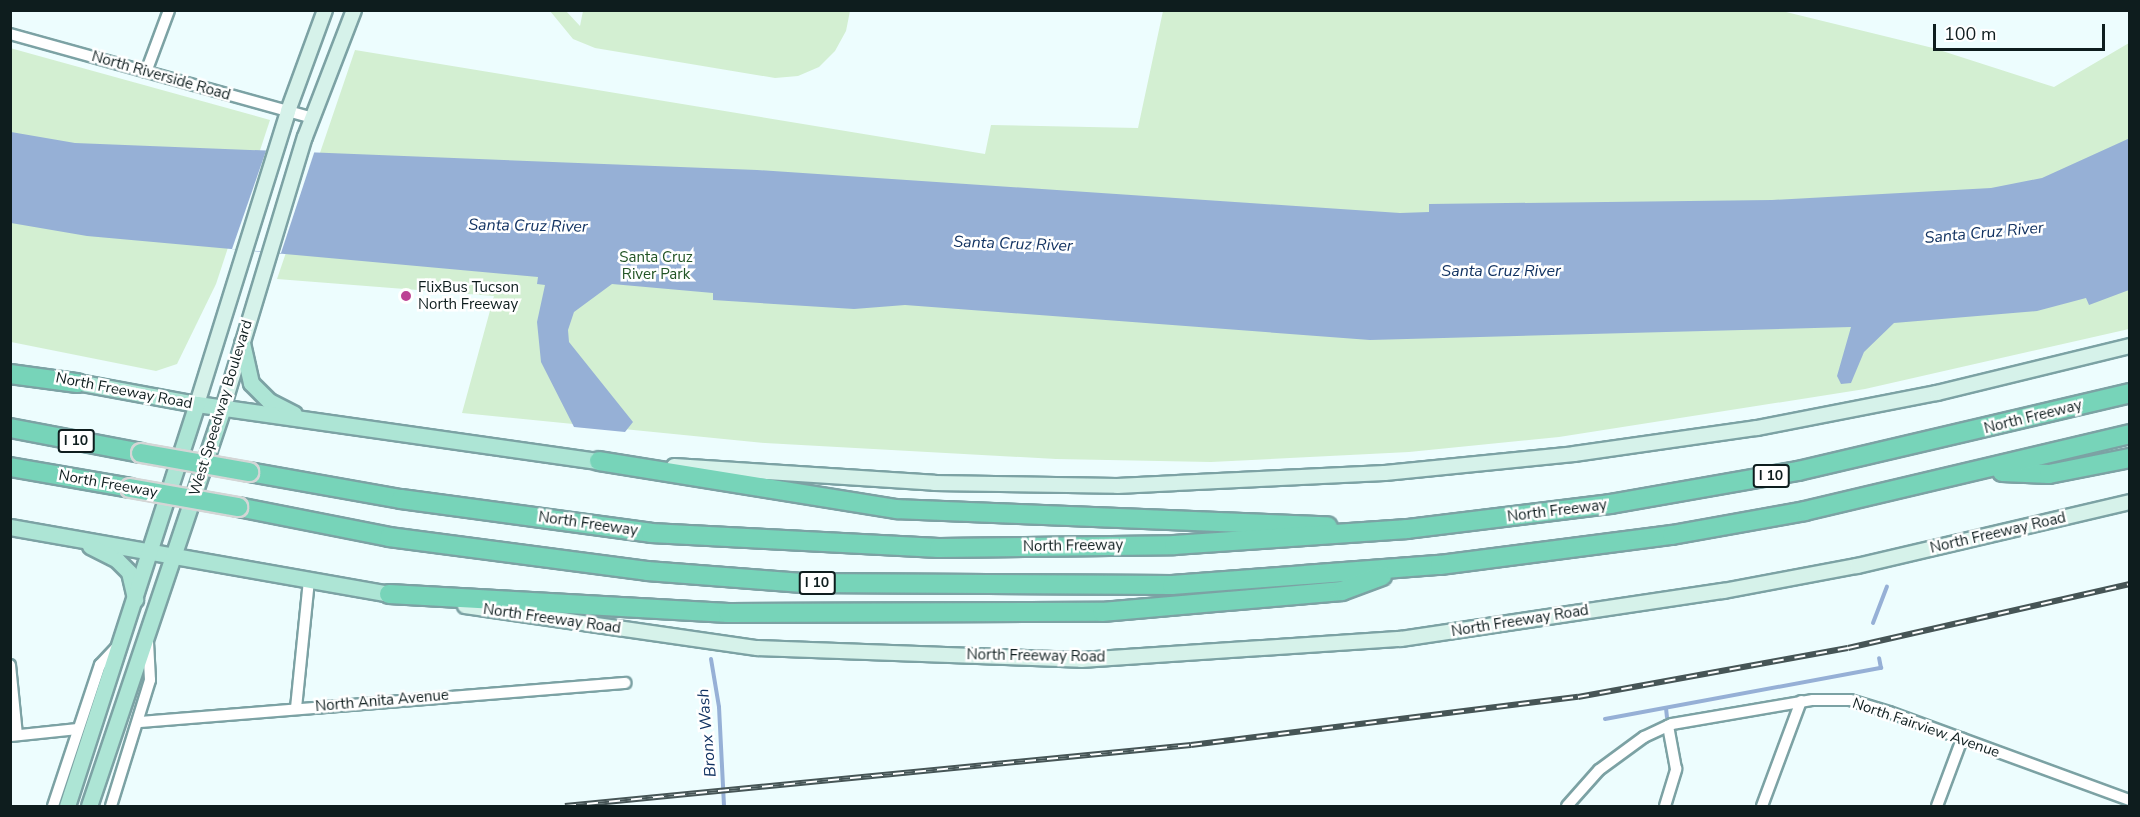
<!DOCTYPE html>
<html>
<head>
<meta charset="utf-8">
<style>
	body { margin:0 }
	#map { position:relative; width:2140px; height:817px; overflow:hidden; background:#edfdfe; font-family:"Nunito Sans",sans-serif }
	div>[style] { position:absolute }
	.green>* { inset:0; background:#d3efd2 }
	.water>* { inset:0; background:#96b0d6 }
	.pier>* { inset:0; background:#edfdfe }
	.stream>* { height:4px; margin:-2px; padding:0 2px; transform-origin:2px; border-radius:2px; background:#96b0d6 }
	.roads { filter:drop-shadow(2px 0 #7ca2a4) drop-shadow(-2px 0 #7ca2a4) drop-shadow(0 2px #7ca2a4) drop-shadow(0 -2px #7ca2a4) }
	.street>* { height:10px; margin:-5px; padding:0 5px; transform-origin:5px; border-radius:5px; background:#fff }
	.secondary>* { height:14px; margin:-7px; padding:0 7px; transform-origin:7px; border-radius:7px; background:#d6f2ea }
	.primary>* { height:15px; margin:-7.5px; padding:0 7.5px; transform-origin:7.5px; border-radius:7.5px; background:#ade5d5 }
	.highway>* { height:18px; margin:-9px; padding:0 9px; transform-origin:9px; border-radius:9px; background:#77d4b9 }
	.rail>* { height:6px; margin-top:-3px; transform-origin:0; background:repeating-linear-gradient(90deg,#fff 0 11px,#465556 0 22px); box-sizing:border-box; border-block:2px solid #465556 }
	.bridges { filter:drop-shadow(2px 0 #d4d6d6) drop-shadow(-2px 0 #d4d6d6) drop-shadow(0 2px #d4d6d6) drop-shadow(0 -2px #d4d6d6) }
	.highway-bridge>* { height:18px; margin:-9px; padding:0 9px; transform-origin:9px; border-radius:9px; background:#77d4b9 }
	.dots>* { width:16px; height:16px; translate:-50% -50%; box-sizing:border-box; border:3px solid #fff; border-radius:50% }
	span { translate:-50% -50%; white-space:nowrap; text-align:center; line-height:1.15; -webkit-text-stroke:5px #fff; paint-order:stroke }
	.shield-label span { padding:2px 4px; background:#fff; border:2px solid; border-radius:4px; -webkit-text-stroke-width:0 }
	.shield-label { font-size:14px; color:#0e1d1e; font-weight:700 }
	.street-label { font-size:15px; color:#0e1d1e }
	.park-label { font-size:15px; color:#225425 }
	.poi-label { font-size:15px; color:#0e1d1e }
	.left { translate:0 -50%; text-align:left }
	.water-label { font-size:16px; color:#113261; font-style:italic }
	.frame { position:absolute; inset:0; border:12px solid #0e1d1e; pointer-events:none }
	.scale { position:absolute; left:1933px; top:24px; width:172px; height:27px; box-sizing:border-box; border:3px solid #0e1d1e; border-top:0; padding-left:8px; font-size:18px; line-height:21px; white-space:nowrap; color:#0e1d1e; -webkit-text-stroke:4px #fff; paint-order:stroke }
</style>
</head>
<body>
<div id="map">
	<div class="green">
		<i style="clip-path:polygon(550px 11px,566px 11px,580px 26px,583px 11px,850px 11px,846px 31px,835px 51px,819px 67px,798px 76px,775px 78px,595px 48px,573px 39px)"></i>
		<i style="clip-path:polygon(1163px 11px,1782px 11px,1933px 48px,2054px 87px,2129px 43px,2129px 329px,1865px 389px,1559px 437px,1409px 452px,1211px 462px,1056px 459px,765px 443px,462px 413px,494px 296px,277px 279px,355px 50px,985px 154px,991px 125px,1138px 128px)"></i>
		<i style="clip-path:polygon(10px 48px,270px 120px,216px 284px,177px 364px,156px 371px,11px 342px)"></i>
	</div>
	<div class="water">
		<i style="clip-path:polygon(11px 132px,75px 143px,757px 170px,1400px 213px,1429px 212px,1429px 204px,1772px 200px,1991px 188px,2042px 178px,2130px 138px,2129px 290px,2089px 305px,2086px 298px,2037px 311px,1894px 323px,1864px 352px,1851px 383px,1841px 384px,1837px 376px,1851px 327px,1370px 340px,905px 305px,854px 309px,713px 300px,713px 293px,612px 284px,574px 312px,568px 330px,569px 342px,633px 422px,625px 432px,574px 427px,541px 362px,537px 322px,545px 285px,537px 284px,538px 277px,87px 236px,11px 223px)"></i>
	</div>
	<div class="pier">
		<i style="clip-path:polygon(267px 148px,315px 150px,281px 253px,232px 249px)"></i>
	</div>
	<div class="stream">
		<i style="left:1873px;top:623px;width:39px;rotate:-69deg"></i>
		<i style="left:711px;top:659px;width:49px;rotate:80.5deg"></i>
		<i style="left:719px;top:707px;width:99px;rotate:87.1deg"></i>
		<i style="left:1666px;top:708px;width:9px;rotate:84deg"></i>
		<i style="left:1605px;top:719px;width:281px;rotate:-10.5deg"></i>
		<i style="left:1881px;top:668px;width:10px;rotate:-101deg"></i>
	</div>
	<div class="roads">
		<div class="street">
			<i style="left:10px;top:34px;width:313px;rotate:15.5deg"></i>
			<i style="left:146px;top:72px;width:66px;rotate:-69.6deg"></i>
			<i style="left:10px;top:665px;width:70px;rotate:84.3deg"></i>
			<i style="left:296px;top:708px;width:128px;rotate:-84.2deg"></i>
			<i style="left:139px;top:722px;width:488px;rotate:-4.6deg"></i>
			<i style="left:11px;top:736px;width:67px;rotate:-6deg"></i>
			<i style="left:53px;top:806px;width:149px;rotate:-71.6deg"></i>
			<i style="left:100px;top:665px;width:23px;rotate:-47deg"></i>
			<i style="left:111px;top:806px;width:132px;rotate:-72.8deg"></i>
			<i style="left:150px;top:680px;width:38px;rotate:-93deg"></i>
			<i style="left:1567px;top:806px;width:48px;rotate:-48.4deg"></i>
			<i style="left:1599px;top:770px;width:56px;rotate:-36.3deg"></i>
			<i style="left:1644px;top:737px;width:31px;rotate:-25deg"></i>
			<i style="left:1672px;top:724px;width:143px;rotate:-9.7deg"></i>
			<i style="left:1813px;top:700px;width:37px"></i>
			<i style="left:1850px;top:700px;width:41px;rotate:17.1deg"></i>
			<i style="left:1889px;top:712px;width:257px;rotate:20.1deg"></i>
			<i style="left:1665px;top:806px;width:39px;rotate:-73deg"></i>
			<i style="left:1676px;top:769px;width:44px;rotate:-100.5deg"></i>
			<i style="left:1762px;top:806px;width:112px;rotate:-69.6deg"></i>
			<i style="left:1937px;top:806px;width:72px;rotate:-69.5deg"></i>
		</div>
		<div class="secondary">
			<i style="left:197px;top:404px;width:307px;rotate:-72.7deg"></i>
			<i style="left:288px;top:111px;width:108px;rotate:-69.9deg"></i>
			<i style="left:223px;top:408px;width:283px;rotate:-73.2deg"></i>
			<i style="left:305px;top:137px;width:136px;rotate:-68.9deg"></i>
			<i style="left:674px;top:466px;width:261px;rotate:3.7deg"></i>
			<i style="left:934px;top:483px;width:183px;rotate:0.9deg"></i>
			<i style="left:1117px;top:486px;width:268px;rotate:-2.8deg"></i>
			<i style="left:1385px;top:473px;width:190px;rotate:-5.7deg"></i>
			<i style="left:1574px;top:454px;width:185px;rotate:-8.1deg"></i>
			<i style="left:1757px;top:428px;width:183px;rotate:-11deg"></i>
			<i style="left:1937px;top:393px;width:199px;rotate:-13.7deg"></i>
			<i style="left:465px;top:606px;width:295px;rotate:8.2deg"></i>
			<i style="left:757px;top:648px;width:324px;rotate:2.1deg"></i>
			<i style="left:1081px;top:660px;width:321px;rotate:-3.8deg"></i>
			<i style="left:1401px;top:639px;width:326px;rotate:-8.5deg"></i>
			<i style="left:1723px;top:591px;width:136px;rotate:-10.6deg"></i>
			<i style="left:1857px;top:566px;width:280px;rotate:-13.2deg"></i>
		</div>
		<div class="primary">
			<i style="left:242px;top:343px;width:41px;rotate:77.3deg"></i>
			<i style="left:251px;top:383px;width:25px;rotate:45deg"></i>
			<i style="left:269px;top:401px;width:28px;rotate:27deg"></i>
			<i style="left:66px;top:380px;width:133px;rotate:10.4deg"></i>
			<i style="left:197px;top:404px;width:406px;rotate:8.1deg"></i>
			<i style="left:10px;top:527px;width:385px;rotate:10deg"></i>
			<i style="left:90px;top:546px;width:30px;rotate:27deg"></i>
			<i style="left:117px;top:560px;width:17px;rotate:45deg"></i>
			<i style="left:129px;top:572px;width:28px;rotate:77deg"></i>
			<i style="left:67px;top:806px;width:422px;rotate:-72.1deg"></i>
			<i style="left:89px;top:806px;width:420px;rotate:-71.4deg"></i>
		</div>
		<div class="highway">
			<i style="left:10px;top:374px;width:68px;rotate:7.7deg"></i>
			<i style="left:10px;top:428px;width:133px;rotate:10.8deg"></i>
			<i style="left:599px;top:461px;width:302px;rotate:9.2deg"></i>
			<i style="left:897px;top:509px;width:431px;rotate:2.3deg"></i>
			<i style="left:10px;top:467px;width:122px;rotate:9.9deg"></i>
			<i style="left:249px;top:472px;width:154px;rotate:10.1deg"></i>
			<i style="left:401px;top:499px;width:252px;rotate:7.7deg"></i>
			<i style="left:651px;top:533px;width:288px;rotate:3deg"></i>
			<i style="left:939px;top:548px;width:235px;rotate:-0.7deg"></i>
			<i style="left:1174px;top:545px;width:234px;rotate:-3.9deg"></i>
			<i style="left:1407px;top:529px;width:205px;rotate:-7deg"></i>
			<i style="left:1610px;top:504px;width:191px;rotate:-10deg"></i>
			<i style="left:1798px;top:471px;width:341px;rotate:-13.2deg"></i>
			<i style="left:2002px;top:472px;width:47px;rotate:2.4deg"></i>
			<i style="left:2049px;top:474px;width:83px;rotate:-11.2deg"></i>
			<i style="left:238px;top:507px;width:154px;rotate:11.2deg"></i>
			<i style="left:389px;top:537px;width:260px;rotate:7.5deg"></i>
			<i style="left:647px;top:571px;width:156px;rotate:4.4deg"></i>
			<i style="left:803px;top:583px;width:369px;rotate:0.3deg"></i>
			<i style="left:1172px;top:585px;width:269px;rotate:-4.3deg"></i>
			<i style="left:1440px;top:565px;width:234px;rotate:-7.4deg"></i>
			<i style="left:1672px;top:535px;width:135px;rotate:-10.2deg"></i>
			<i style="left:1805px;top:511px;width:334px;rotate:-13.3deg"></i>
			<i style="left:389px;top:594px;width:340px;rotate:3.2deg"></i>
			<i style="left:728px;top:613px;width:374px;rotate:-0.2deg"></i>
			<i style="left:1102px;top:612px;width:241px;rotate:-5deg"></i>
			<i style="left:1342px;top:591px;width:43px;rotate:-20.6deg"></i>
		</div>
	</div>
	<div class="rail">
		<i style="left:565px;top:806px;width:629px;rotate:-5.57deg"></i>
		<i style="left:1191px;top:745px;width:390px;rotate:-7.1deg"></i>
		<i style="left:1578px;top:697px;width:274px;rotate:-10.3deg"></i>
		<i style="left:1848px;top:648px;width:289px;rotate:-12.8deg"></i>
	</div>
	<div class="bridges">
		<div class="highway-bridge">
			<i style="left:141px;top:453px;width:110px;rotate:10deg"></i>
			<i style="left:130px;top:488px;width:110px;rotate:10deg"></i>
		</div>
	</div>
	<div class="dots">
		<i style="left:406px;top:296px;background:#bc4294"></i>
	</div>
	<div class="shield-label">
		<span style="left:76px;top:441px">I 10</span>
		<span style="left:1771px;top:476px">I 10</span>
		<span style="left:817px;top:583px">I 10</span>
	</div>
	<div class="street-label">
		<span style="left:161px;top:76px;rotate:16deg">North Riverside Road</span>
		<span style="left:124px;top:391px;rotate:11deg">North Freeway Road</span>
		<span style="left:221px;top:408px;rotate:-73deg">West Speedway Boulevard</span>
		<span style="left:2033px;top:417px;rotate:-14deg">North Freeway</span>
		<span style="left:108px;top:484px;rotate:10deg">North Freeway</span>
		<span style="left:1557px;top:511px;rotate:-7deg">North Freeway</span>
		<span style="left:588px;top:524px;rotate:8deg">North Freeway</span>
		<span style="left:1998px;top:533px;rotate:-13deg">North Freeway Road</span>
		<span style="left:1073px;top:546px;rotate:-1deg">North Freeway</span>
		<span style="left:552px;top:619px;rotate:8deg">North Freeway Road</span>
		<span style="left:1520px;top:621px;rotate:-9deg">North Freeway Road</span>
		<span style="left:1036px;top:656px;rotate:1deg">North Freeway Road</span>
		<span style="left:382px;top:701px;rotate:-5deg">North Anita Avenue</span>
		<span style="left:1926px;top:728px;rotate:19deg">North Fairview Avenue</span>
	</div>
	<div class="park-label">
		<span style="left:656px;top:266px">Santa Cruz<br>River Park</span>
	</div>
	<div class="poi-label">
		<span class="left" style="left:418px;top:296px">FlixBus Tucson<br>North Freeway</span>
	</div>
	<div class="water-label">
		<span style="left:528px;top:226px;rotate:1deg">Santa Cruz River</span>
		<span style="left:1984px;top:233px;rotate:-5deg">Santa Cruz River</span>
		<span style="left:1013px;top:244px;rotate:2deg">Santa Cruz River</span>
		<span style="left:1501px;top:271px">Santa Cruz River</span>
		<span style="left:707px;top:733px;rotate:-95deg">Bronx Wash</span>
	</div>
	<div class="frame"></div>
	<div class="scale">100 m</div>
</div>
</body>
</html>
